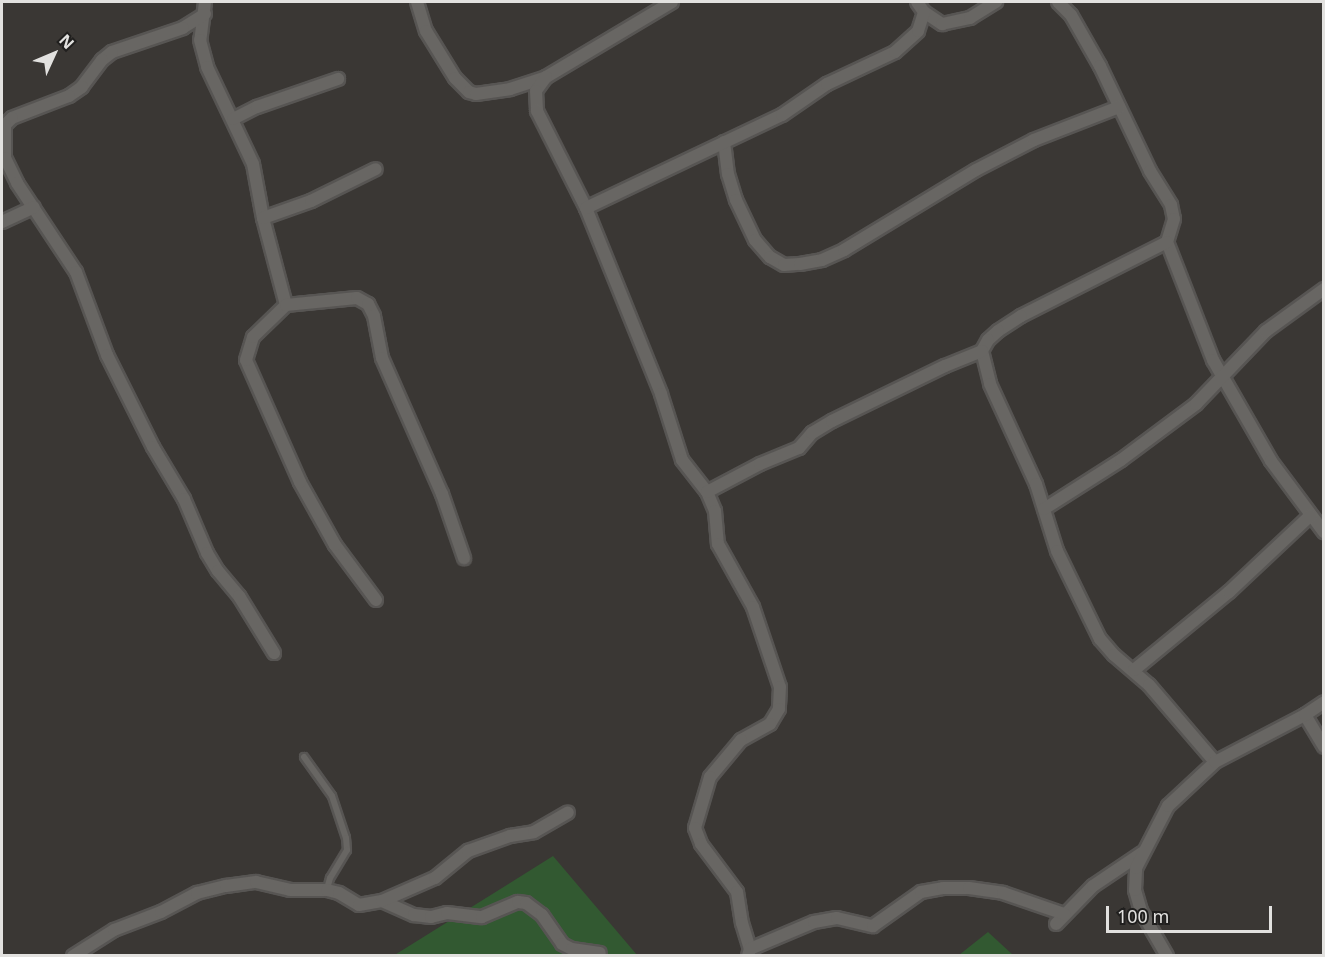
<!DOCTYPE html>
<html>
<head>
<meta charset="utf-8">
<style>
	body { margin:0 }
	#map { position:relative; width:1325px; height:957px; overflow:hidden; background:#3a3734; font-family:"Noto Sans",sans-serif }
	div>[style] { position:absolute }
	.green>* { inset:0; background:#325931 }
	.roads { filter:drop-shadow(2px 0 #575553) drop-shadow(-2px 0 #575553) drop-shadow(0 2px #575553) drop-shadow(0 -2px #575553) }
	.service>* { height:6px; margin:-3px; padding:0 3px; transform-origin:3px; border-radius:3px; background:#686663 }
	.minor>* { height:12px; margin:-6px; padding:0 6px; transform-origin:6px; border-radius:6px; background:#686663 }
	span { translate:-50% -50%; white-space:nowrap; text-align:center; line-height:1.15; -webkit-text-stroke:4.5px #201f1e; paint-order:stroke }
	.frame { position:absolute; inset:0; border:3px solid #e2e1df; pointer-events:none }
	.north { position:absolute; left:24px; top:24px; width:60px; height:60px; -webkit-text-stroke:4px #201f1e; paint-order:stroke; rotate:46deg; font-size:16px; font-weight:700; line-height:24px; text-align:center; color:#e2e1df }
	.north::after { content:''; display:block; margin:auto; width:21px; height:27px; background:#e2e1df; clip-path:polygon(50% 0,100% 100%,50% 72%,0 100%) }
	.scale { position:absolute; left:1106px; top:906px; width:166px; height:27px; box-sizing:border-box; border:3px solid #e2e1df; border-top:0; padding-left:8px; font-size:18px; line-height:21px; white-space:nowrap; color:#e2e1df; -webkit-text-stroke:4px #201f1e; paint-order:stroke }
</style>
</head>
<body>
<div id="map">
	<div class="green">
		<i style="clip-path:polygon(553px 856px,637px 955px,393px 956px)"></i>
		<i style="clip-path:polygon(988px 932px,1013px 955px,959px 955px)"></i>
	</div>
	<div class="roads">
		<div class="service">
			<i style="left:304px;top:757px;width:48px;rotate:54.3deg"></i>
			<i style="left:332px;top:796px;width:44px;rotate:71.6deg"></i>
			<i style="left:346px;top:838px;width:12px;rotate:85deg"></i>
			<i style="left:347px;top:850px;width:33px;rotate:121deg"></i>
			<i style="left:330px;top:878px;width:11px;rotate:105deg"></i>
		</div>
		<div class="minor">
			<i style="left:205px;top:2px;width:38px;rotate:97deg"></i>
			<i style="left:200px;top:40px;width:28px;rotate:75deg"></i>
			<i style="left:207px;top:67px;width:107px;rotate:64.6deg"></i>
			<i style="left:253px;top:164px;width:55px;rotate:79.5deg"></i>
			<i style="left:263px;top:218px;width:90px;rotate:75.2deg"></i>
			<i style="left:417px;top:2px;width:30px;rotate:73deg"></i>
			<i style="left:426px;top:31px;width:55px;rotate:58.3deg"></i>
			<i style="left:455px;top:78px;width:20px;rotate:45deg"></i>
			<i style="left:469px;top:92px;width:7px;rotate:16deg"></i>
			<i style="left:476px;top:94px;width:34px;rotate:-8deg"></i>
			<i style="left:510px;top:89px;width:38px;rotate:-18deg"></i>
			<i style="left:672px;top:2px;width:147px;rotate:149.2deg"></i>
			<i style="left:546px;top:77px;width:17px;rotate:126deg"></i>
			<i style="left:536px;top:91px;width:20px;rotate:87deg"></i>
			<i style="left:537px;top:111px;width:109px;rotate:63.2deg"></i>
			<i style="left:586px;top:208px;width:201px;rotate:68deg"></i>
			<i style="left:661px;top:394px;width:69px;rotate:72.3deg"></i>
			<i style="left:682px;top:460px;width:41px;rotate:52deg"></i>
			<i style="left:707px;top:492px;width:21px;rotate:67deg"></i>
			<i style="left:715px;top:511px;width:33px;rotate:85deg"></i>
			<i style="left:718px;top:544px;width:72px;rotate:60.9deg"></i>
			<i style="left:753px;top:607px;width:84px;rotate:71.4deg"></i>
			<i style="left:780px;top:687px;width:22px;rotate:93deg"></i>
			<i style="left:779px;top:709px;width:17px;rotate:121deg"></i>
			<i style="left:770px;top:724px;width:33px;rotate:151deg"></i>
			<i style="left:741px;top:740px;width:48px;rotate:130deg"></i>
			<i style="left:710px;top:777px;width:53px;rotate:106.4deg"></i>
			<i style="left:695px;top:828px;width:17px;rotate:69deg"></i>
			<i style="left:701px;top:844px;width:60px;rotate:53.1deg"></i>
			<i style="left:737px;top:892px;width:31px;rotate:81deg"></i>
			<i style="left:742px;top:923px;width:27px;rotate:73deg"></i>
			<i style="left:750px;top:949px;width:7px;rotate:106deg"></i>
			<i style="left:917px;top:2px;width:12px;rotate:55deg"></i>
			<i style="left:924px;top:12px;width:22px;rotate:34deg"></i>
			<i style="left:942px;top:24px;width:29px;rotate:-12deg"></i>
			<i style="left:970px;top:18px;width:31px;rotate:-32deg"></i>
			<i style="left:1058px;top:2px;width:18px;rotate:45deg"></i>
			<i style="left:1071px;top:15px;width:59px;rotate:60.4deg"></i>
			<i style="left:1100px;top:66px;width:116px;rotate:64.5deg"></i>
			<i style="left:1150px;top:171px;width:40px;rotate:58deg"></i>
			<i style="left:1171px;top:205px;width:14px;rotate:78deg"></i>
			<i style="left:1174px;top:219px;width:24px;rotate:107deg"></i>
			<i style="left:1167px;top:242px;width:127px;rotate:68.7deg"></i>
			<i style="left:1213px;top:360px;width:116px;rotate:60.1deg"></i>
			<i style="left:1271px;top:461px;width:89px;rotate:53.3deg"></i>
			<i style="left:205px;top:14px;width:26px;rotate:148deg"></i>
			<i style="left:183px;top:28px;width:75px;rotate:161.3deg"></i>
			<i style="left:112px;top:52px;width:13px;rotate:141deg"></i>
			<i style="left:102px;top:60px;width:34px;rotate:127deg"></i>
			<i style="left:82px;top:87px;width:16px;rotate:145deg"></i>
			<i style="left:69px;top:96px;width:61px;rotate:158.9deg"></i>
			<i style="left:12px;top:118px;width:10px;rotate:135deg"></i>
			<i style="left:5px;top:125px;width:33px;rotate:90deg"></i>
			<i style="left:5px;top:158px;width:28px;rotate:64deg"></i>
			<i style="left:17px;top:183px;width:107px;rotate:56.5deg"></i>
			<i style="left:76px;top:272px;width:89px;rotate:69.5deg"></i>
			<i style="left:107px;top:355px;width:103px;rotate:63.4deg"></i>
			<i style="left:153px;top:447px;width:61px;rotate:59.2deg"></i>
			<i style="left:184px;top:499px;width:59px;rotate:66.9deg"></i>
			<i style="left:207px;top:553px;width:21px;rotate:59deg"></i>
			<i style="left:218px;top:571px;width:33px;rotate:50deg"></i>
			<i style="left:239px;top:596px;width:67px;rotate:58.4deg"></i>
			<i style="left:233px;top:119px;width:27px;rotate:-27deg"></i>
			<i style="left:257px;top:107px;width:86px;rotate:-19.1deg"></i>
			<i style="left:724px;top:142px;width:32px;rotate:83deg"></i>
			<i style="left:728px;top:174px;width:27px;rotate:73deg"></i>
			<i style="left:736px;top:200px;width:44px;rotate:64.6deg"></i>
			<i style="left:755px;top:240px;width:23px;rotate:49deg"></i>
			<i style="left:770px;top:257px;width:16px;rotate:30deg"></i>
			<i style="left:784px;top:265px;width:16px;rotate:-4deg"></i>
			<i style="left:800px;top:264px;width:22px;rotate:-10deg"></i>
			<i style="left:822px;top:260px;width:24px;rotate:-24deg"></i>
			<i style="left:844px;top:250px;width:154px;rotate:-31.2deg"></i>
			<i style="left:976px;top:170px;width:65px;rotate:-27.3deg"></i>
			<i style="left:1034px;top:140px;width:91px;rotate:-21.2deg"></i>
			<i style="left:586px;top:208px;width:217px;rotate:-25.4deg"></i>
			<i style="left:782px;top:115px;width:55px;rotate:-34.6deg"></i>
			<i style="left:827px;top:84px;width:75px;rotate:-25.2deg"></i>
			<i style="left:895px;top:52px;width:31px;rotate:-42deg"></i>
			<i style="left:918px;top:31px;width:20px;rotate:-72deg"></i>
			<i style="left:263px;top:218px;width:51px;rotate:-19.5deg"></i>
			<i style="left:311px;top:201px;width:72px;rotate:-26.2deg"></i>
			<i style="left:2px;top:222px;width:35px;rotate:-25deg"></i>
			<i style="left:1167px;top:242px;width:164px;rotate:153.1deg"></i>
			<i style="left:1021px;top:316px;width:27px;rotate:147deg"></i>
			<i style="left:998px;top:331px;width:13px;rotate:138deg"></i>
			<i style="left:988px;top:340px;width:13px;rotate:119deg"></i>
			<i style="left:982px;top:351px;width:34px;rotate:76deg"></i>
			<i style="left:990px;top:384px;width:110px;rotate:65.3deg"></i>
			<i style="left:1036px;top:484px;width:70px;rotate:72.6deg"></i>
			<i style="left:1057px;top:551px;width:98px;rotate:64deg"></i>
			<i style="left:1100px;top:639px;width:21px;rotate:49deg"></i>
			<i style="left:1114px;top:655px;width:46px;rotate:40.6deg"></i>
			<i style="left:1149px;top:685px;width:101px;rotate:49.4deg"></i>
			<i style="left:707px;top:492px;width:60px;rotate:-27.8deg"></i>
			<i style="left:760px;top:464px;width:42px;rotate:-22.3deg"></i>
			<i style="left:799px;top:448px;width:20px;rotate:-49deg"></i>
			<i style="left:812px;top:433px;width:23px;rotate:-31deg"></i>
			<i style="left:832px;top:421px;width:126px;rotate:-26deg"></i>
			<i style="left:945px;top:366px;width:40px;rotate:-22deg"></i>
			<i style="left:1044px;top:509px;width:91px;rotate:-32.5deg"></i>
			<i style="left:1121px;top:460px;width:94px;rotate:-36.7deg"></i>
			<i style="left:1196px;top:404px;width:101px;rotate:-46.2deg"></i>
			<i style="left:1266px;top:331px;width:72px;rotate:-35.9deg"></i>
			<i style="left:376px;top:600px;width:69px;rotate:-126.7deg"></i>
			<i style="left:335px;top:545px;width:72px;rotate:-119.1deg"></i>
			<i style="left:300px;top:482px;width:133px;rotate:-113.9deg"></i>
			<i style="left:246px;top:360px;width:24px;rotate:-73deg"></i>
			<i style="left:253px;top:337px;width:46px;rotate:-44.1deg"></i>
			<i style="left:286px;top:305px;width:71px;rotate:-5.6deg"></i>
			<i style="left:357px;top:298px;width:13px;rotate:29deg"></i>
			<i style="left:368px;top:304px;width:13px;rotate:63deg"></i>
			<i style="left:374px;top:316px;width:43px;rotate:79.2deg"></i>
			<i style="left:382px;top:358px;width:149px;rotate:66.2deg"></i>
			<i style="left:442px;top:494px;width:68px;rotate:71deg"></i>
			<i style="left:1134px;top:670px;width:123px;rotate:-39.4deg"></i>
			<i style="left:1229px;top:592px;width:112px;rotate:-43.2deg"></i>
			<i style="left:1305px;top:715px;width:37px;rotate:59deg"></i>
			<i style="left:382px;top:901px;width:35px;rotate:24deg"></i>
			<i style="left:414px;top:915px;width:17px;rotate:7deg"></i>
			<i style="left:431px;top:917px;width:16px;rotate:-14deg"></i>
			<i style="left:447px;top:913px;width:35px;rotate:7deg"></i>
			<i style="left:482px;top:917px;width:39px;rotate:-23deg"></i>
			<i style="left:518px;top:902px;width:8px;rotate:7deg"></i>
			<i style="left:526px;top:903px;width:20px;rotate:37deg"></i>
			<i style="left:542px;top:915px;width:35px;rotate:55deg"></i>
			<i style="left:562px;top:944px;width:11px;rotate:27deg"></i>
			<i style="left:572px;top:949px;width:28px;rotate:8deg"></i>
			<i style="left:1056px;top:924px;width:53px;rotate:-45.8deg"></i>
			<i style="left:1093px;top:886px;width:59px;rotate:-34deg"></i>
			<i style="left:750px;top:949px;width:69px;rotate:-22.9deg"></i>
			<i style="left:814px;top:922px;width:23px;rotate:-10deg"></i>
			<i style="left:837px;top:918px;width:37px;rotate:13deg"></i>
			<i style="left:873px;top:926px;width:59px;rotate:-35.3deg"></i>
			<i style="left:921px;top:892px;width:22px;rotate:-10deg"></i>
			<i style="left:943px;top:888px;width:26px"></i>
			<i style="left:969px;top:888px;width:34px;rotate:8deg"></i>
			<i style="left:1003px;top:893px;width:65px;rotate:19deg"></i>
			<i style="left:73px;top:956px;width:49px;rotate:-32.4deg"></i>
			<i style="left:114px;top:930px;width:50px;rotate:-21deg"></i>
			<i style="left:161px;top:912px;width:41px;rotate:-27.8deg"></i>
			<i style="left:197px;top:893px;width:30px;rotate:-14deg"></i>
			<i style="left:226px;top:886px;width:30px;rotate:-8deg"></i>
			<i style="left:256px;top:882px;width:35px;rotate:13deg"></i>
			<i style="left:290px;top:890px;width:37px"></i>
			<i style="left:327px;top:890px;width:12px;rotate:14deg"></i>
			<i style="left:339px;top:893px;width:23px;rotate:31deg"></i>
			<i style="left:359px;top:905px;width:23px;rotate:-10deg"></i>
			<i style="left:382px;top:901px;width:58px;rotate:-23.5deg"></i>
			<i style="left:435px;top:878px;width:43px;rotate:-39.3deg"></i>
			<i style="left:468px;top:851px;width:45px;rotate:-19.7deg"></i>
			<i style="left:510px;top:836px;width:24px;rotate:-9deg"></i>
			<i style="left:534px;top:832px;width:39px;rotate:-30deg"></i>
			<i style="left:1167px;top:956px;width:52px;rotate:-120deg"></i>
			<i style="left:1141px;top:911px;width:22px;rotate:-106deg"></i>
			<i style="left:1135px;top:890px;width:22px;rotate:-87deg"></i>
			<i style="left:1136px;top:868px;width:70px;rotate:-62.7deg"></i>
			<i style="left:1168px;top:806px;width:64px;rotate:-43.1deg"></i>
			<i style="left:1215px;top:762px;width:102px;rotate:-27.6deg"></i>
			<i style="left:1305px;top:715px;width:23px;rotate:-34deg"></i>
		</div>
	</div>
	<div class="frame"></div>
	<div class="north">N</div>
	<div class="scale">100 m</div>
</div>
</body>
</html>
